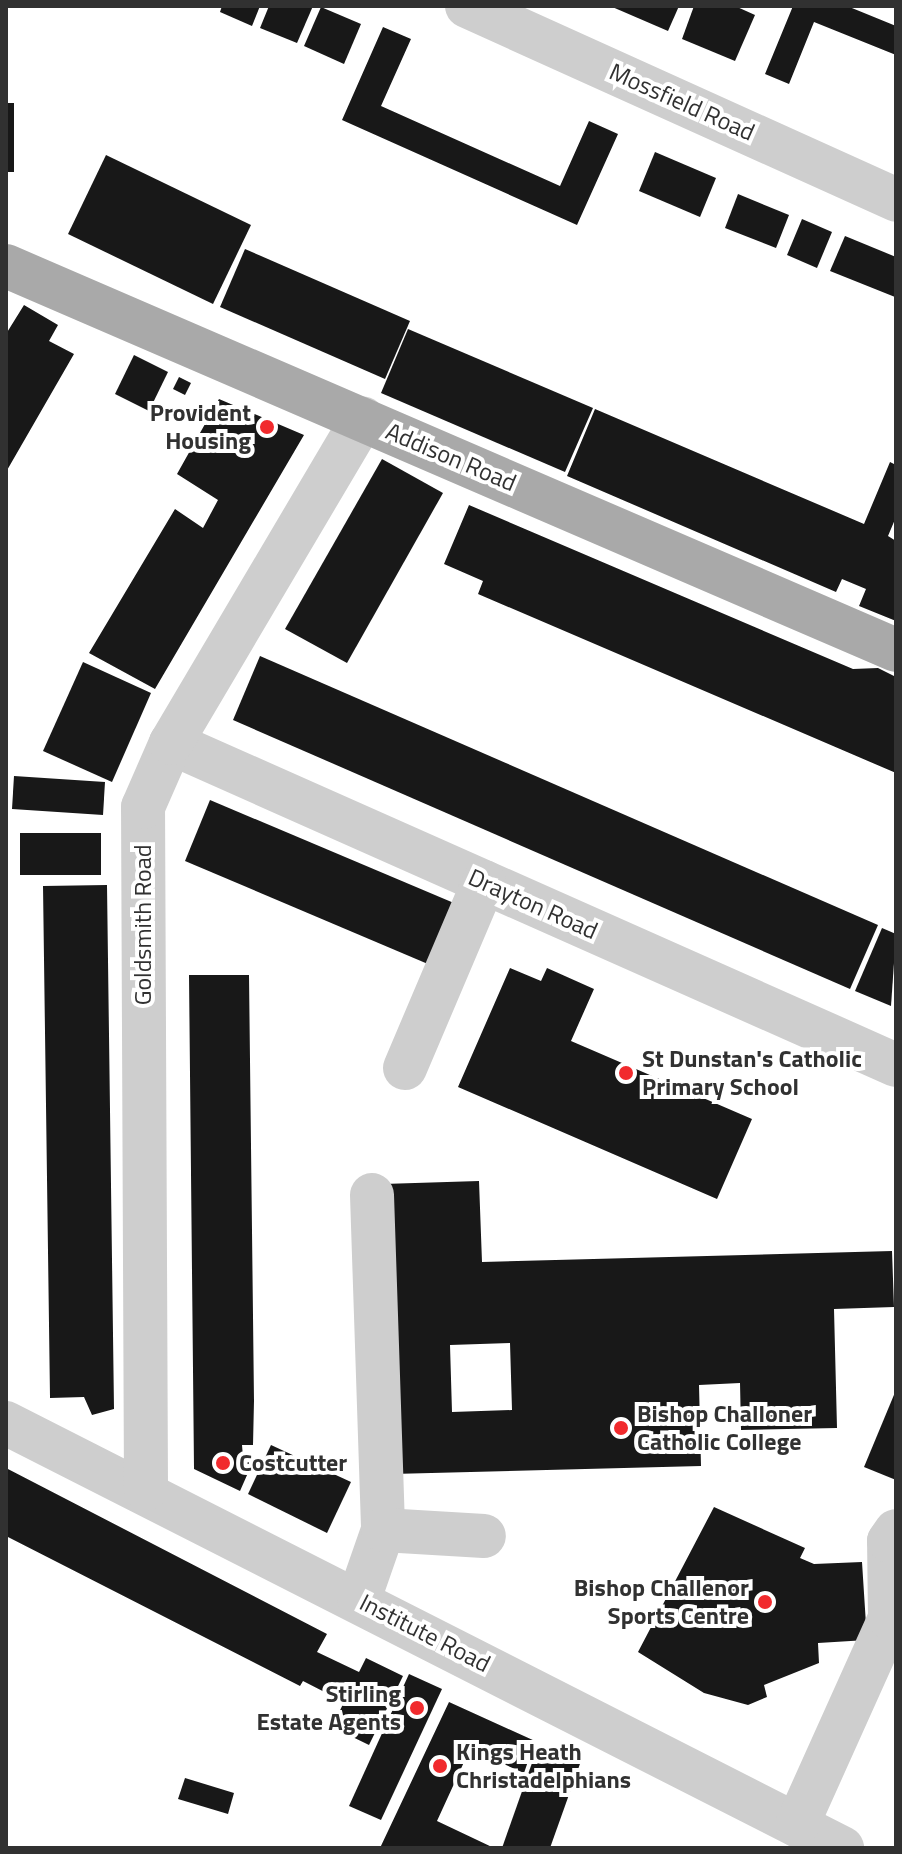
<!DOCTYPE html>
<html>
<head>
<meta charset="utf-8">
<style>
	body { margin:0 }
	#map { position:relative; width:902px; height:1854px; overflow:hidden; background:#fff; font-family:"Titillium Web",sans-serif }
	div>[style] { position:absolute }
	.building>* { inset:0; background:#181818 }
	.minor>* { height:44px; margin:-22px; padding:0 22px; transform-origin:22px; border-radius:22px; background:#cecece }
	.major>* { height:44px; margin:-22px; padding:0 22px; transform-origin:22px; border-radius:22px; background:#a9a9a9 }
	.dots>* { width:22px; height:22px; translate:-50% -50%; box-sizing:border-box; border:4px solid #fff; border-radius:50% }
	span { translate:-50% -50%; white-space:nowrap; text-align:center; line-height:1.15; -webkit-text-stroke:8px #fff; paint-order:stroke }
	.street-label { font-size:24px; color:#313131 }
	.poi-label { font-size:24px; color:#313131; font-weight:700 }
	.right { translate:-100% -50%; text-align:right }
	.left { translate:0 -50%; text-align:left }
	.frame { position:absolute; inset:0; border:8px solid #313131; pointer-events:none }
</style>
</head>
<body>
<div id="map">
	<div class="building">
		<i style="clip-path:polygon(222px 6px,260px 6px,252px 26px,220px 12px)"></i>
		<i style="clip-path:polygon(269px 6px,313px 6px,297px 43px,260px 28px)"></i>
		<i style="clip-path:polygon(610px 6px,679px 6px,668px 31px)"></i>
		<i style="clip-path:polygon(694px 6px,735px 6px,755px 15px,735px 61px,682px 39px)"></i>
		<i style="clip-path:polygon(793px 6px,847px 6px,896px 26px,896px 55px,814px 22px,789px 84px,765px 74px)"></i>
		<i style="clip-path:polygon(321px 7px,361px 24px,344px 64px,304px 46px)"></i>
		<i style="clip-path:polygon(383px 27px,411px 39px,381px 106px,560px 186px,589px 121px,618px 134px,577px 225px,342px 120px)"></i>
		<i style="clip-path:polygon(6px 103px,14px 103px,14px 172px,6px 172px)"></i>
		<i style="clip-path:polygon(655px 152px,716px 178px,700px 217px,639px 191px)"></i>
		<i style="clip-path:polygon(106px 155px,251px 225px,213px 304px,68px 234px)"></i>
		<i style="clip-path:polygon(738px 194px,789px 215px,776px 248px,725px 228px)"></i>
		<i style="clip-path:polygon(802px 219px,832px 232px,817px 268px,787px 255px)"></i>
		<i style="clip-path:polygon(845px 236px,896px 257px,895px 297px,830px 271px)"></i>
		<i style="clip-path:polygon(245px 249px,410px 321px,385px 379px,220px 307px)"></i>
		<i style="clip-path:polygon(24px 305px,58px 325px,49px 341px,74px 354px,6px 472px,6px 334px)"></i>
		<i style="clip-path:polygon(408px 329px,593px 408px,565px 472px,381px 393px)"></i>
		<i style="clip-path:polygon(134px 355px,168px 372px,149px 411px,115px 394px)"></i>
		<i style="clip-path:polygon(179px 377px,191px 383px,185px 395px,173px 389px)"></i>
		<i style="clip-path:polygon(219px 399px,304px 435px,155px 689px,89px 653px,175px 509px,203px 528px,218px 500px,177px 474px)"></i>
		<i style="clip-path:polygon(595px 409px,864px 524px,890px 462px,896px 465px,896px 517px,888px 536px,896px 541px,896px 621px,859px 606px,866px 589px,842px 579px,836px 592px,567px 476px)"></i>
		<i style="clip-path:polygon(382px 459px,443px 493px,347px 663px,285px 629px)"></i>
		<i style="clip-path:polygon(469px 505px,853px 669px,878px 668px,896px 677px,896px 773px,478px 594px,483px 581px,444px 564px)"></i>
		<i style="clip-path:polygon(260px 656px,878px 925px,850px 989px,233px 720px)"></i>
		<i style="clip-path:polygon(83px 662px,151px 693px,112px 782px,43px 751px)"></i>
		<i style="clip-path:polygon(14px 776px,105px 782px,103px 815px,12px 809px)"></i>
		<i style="clip-path:polygon(210px 800px,461px 906px,435px 967px,185px 861px)"></i>
		<i style="clip-path:polygon(20px 833px,101px 833px,101px 875px,20px 875px)"></i>
		<i style="clip-path:polygon(107px 885px,114px 1409px,92px 1415px,84px 1397px,50px 1398px,43px 886px)"></i>
		<i style="clip-path:polygon(882px 928px,896px 934px,891px 1006px,855px 991px)"></i>
		<i style="clip-path:polygon(510px 968px,541px 981px,547px 968px,594px 989px,571px 1041px,752px 1119px,717px 1199px,458px 1087px)"></i>
		<i style="clip-path:polygon(189px 975px,249px 975px,254px 1401px,253px 1445px,242px 1445px,243px 1457px,255px 1457px,240px 1491px,194px 1469px)"></i>
		<i style="clip-path:polygon(evenodd,479px 1181px,482px 1262px,892px 1251px,894px 1307px,834px 1309px,837px 1428px,741px 1430px,740px 1383px,699px 1385px,701px 1466px,392px 1474px,383px 1184px,479px 1181px,510px 1343px,512px 1410px,452px 1412px,450px 1345px,510px 1343px)"></i>
		<i style="clip-path:polygon(896px 1390px,896px 1480px,864px 1467px)"></i>
		<i style="clip-path:polygon(271px 1445px,351px 1482px,327px 1533px,248px 1494px)"></i>
		<i style="clip-path:polygon(6px 1468px,327px 1634px,317px 1652px,359px 1672px,366px 1658px,403px 1676px,369px 1745px,332px 1727px,344px 1702px,303px 1681px,300px 1686px,6px 1536px)"></i>
		<i style="clip-path:polygon(714px 1507px,805px 1548px,800px 1558px,814px 1564px,862px 1562px,867px 1640px,818px 1643px,819px 1663px,764px 1685px,767px 1697px,748px 1705px,704px 1693px,638px 1652px)"></i>
		<i style="clip-path:polygon(409px 1674px,442px 1689px,381px 1820px,349px 1806px)"></i>
		<i style="clip-path:polygon(449px 1702px,535px 1741px,524px 1773px,470px 1749px,437px 1821px,494px 1848px,380px 1848px)"></i>
		<i style="clip-path:polygon(538px 1746px,581px 1761px,550px 1848px,502px 1848px)"></i>
		<i style="clip-path:polygon(185px 1778px,234px 1793px,228px 1814px,178px 1799px)"></i>
	</div>
	<div class="minor">
		<i style="left:467px;top:6px;width:471px;rotate:24.3deg"></i>
		<i style="left:171px;top:743px;width:793px;rotate:23.95deg"></i>
		<i style="left:405px;top:1068px;width:202px;rotate:-67deg"></i>
		<i style="left:372px;top:1195px;width:335px;rotate:88.1deg"></i>
		<i style="left:6px;top:1423px;width:938px;rotate:26.95deg"></i>
		<i style="left:146px;top:1489px;width:682px;rotate:-90.25deg"></i>
		<i style="left:143px;top:807px;width:70px;rotate:-66.4deg"></i>
		<i style="left:171px;top:743px;width:377px;rotate:-59.4deg"></i>
		<i style="left:359px;top:1599px;width:73px;rotate:-70.8deg"></i>
		<i style="left:383px;top:1530px;width:101px;rotate:3.4deg"></i>
		<i style="left:797px;top:1825px;width:227px;rotate:-65.8deg"></i>
		<i style="left:890px;top:1618px;width:77px;rotate:-90.7deg"></i>
		<i style="left:889px;top:1541px;width:12px;rotate:-55deg"></i>
	</div>
	<div class="major">
		<i style="left:6px;top:266px;width:969px;rotate:23.34deg"></i>
	</div>
	<div class="dots">
		<i style="left:267px;top:427px;background:#f12a2d"></i>
		<i style="left:626px;top:1073px;background:#f12a2d"></i>
		<i style="left:621px;top:1428px;background:#f12a2d"></i>
		<i style="left:223px;top:1463px;background:#f12a2d"></i>
		<i style="left:765px;top:1602px;background:#f12a2d"></i>
		<i style="left:417px;top:1708px;background:#f12a2d"></i>
		<i style="left:440px;top:1766px;background:#f12a2d"></i>
	</div>
	<div class="street-label">
		<span style="left:682px;top:102px;rotate:24deg">Mossfield Road</span>
		<span style="left:451px;top:457px;rotate:23deg">Addison Road</span>
		<span style="left:533px;top:904px;rotate:24deg">Drayton Road</span>
		<span style="left:143px;top:925px;rotate:-90deg">Goldsmith Road</span>
		<span style="left:425px;top:1633px;rotate:27deg">Institute Road</span>
	</div>
	<div class="poi-label">
		<span class="right" style="left:251px;top:427px">Provident<br>Housing</span>
		<span class="left" style="left:642px;top:1073px">St Dunstan's Catholic<br>Primary School</span>
		<span class="left" style="left:637px;top:1428px">Bishop Challoner<br>Catholic College</span>
		<span class="left" style="left:239px;top:1463px">Costcutter</span>
		<span class="right" style="left:749px;top:1602px">Bishop Challenor<br>Sports Centre</span>
		<span class="right" style="left:401px;top:1708px">Stirling<br>Estate Agents</span>
		<span class="left" style="left:456px;top:1766px">Kings Heath<br>Christadelphians</span>
	</div>
	<div class="frame"></div>
</div>
</body>
</html>
